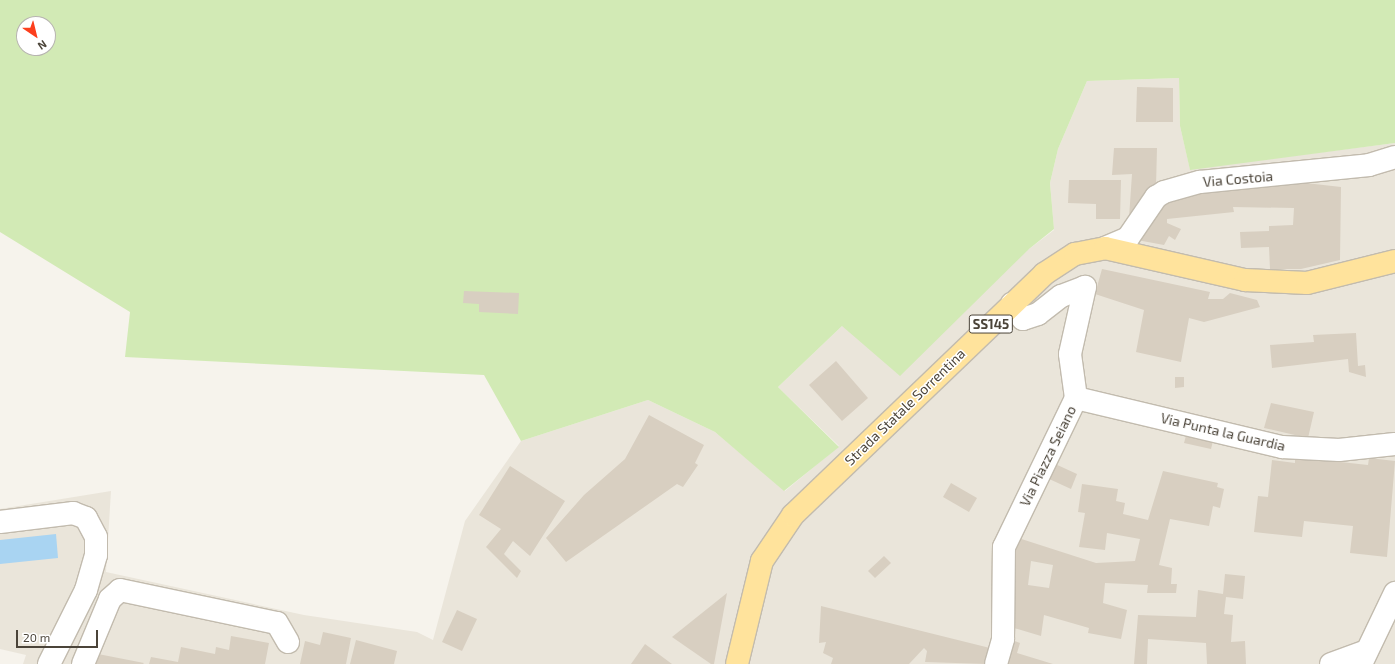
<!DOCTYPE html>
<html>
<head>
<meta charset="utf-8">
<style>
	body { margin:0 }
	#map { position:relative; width:1395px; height:664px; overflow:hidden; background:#f6f3ec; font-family:"Exo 2",sans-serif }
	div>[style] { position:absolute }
	.residential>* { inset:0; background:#eae5da }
	.green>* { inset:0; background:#d2eab5 }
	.water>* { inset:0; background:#a9d4f2 }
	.building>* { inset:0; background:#d8cfc1 }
	.roads { filter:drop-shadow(1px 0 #c2bbae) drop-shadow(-1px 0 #c2bbae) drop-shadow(0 1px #c2bbae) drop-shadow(0 -1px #c2bbae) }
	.minor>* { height:22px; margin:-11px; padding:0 11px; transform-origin:11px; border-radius:11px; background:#fff }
	.major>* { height:22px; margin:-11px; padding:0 11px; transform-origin:11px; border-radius:11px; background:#ffe39c }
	span { translate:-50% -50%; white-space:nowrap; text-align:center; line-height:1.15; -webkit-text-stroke:3px #fff; paint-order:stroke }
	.shield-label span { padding:1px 3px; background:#fff; border:1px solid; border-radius:3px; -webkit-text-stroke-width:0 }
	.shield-label { font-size:13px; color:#4b4439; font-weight:700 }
	.street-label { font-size:14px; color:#4b4439 }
	.north { position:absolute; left:16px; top:16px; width:40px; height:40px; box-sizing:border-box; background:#fff; border:1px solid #b7b4b0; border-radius:50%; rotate:145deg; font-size:11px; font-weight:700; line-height:16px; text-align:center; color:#4b4439 }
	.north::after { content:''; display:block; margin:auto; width:14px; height:18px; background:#fc3f1d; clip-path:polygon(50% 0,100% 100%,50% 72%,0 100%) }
	.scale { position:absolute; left:16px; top:630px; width:82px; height:18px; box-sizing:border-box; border:2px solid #4b4439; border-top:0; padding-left:5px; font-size:12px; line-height:14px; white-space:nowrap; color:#4b4439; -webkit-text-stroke:3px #fff; paint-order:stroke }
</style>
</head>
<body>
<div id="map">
	<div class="residential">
		<i style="clip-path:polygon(1179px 78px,1180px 126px,1190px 169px,1395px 143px,1395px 664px,23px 664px,26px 655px,0 649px,0 509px,111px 491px,106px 572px,304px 615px,417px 632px,433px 640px,465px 521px,521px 441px,648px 400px,715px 432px,785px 491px,839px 446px,778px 387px,842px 326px,1029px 249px,1054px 230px,1050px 183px,1058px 149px,1087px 81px)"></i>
	</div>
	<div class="green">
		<i style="clip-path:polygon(evenodd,0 0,1395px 0,1395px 143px,1190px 170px,1180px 126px,1179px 78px,1087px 81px,1058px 149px,1050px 183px,1054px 229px,1029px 249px,900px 376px,842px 326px,778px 387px,839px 447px,784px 491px,715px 432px,648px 400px,521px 441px,484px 375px,125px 357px,130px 312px,0 232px,0 0,24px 24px,48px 24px,48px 48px,24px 48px,24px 24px)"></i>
	</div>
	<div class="water">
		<i style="clip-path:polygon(56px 534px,58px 558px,0 564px,0 540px)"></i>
	</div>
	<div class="building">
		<i style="clip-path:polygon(1137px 87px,1173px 88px,1173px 122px,1136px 122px)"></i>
		<i style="clip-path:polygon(1114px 148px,1157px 148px,1156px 187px,1129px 218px,1132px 174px,1112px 175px)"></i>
		<i style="clip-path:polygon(1069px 180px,1121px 180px,1120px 219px,1096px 219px,1096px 204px,1068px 203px)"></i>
		<i style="clip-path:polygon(1297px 182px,1341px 187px,1340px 260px,1301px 269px,1270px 269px,1269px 247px,1241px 248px,1240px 232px,1269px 231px,1269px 226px,1293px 225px,1294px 208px,1233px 207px,1234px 212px,1167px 219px,1167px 223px,1181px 229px,1175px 240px,1169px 236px,1164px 245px,1137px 240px,1162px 197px)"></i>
		<i style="clip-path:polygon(1102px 269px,1210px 292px,1208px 299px,1223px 299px,1230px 293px,1257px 300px,1260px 307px,1204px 322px,1189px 318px,1181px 362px,1136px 352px,1144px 310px,1095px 294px)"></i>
		<i style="clip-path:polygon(464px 291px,519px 293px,518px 314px,479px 312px,479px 304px,463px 303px)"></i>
		<i style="clip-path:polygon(1356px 333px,1358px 366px,1365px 365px,1366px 377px,1349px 372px,1348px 359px,1272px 368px,1270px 345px,1314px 342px,1313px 335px)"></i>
		<i style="clip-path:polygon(836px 361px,868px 398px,842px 421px,809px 385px)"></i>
		<i style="clip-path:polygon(1175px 377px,1184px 377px,1184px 387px,1175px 388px)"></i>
		<i style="clip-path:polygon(1271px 403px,1314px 412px,1308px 438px,1264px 428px)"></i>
		<i style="clip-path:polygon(649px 415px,704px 445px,695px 463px,698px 465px,683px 487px,677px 484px,566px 562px,546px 538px,584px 495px,625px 459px)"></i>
		<i style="clip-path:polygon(1187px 432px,1214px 437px,1211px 449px,1184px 443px)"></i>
		<i style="clip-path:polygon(1295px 457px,1368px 465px,1369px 458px,1395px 461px,1387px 557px,1350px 553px,1353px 526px,1304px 521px,1302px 537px,1254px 532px,1258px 496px,1268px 497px,1272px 460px,1295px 463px)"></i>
		<i style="clip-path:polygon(1053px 463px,1077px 474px,1071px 489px,1047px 478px)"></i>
		<i style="clip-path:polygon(510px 466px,565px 501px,530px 556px,513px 541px,504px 554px,521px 571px,517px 578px,486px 547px,501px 529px,479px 515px)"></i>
		<i style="clip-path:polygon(evenodd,1163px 471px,1218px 483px,1217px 487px,1224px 489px,1220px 508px,1213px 506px,1209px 526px,1170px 519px,1159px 565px,1172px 568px,1171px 584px,1177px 584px,1176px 593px,1147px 593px,1148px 585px,1105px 583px,1103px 603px,1127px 610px,1121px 639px,1088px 633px,1089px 628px,1044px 615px,1041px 636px,1014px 628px,1012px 536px,1096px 563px,1135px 561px,1140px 539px,1107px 533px,1105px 550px,1079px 547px,1085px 513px,1078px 512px,1082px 484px,1118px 489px,1116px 501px,1125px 503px,1123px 514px,1148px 520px,1163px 471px,1031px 561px,1053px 565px,1049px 588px,1028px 585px,1031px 561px)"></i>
		<i style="clip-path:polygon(951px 483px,977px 498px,969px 512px,943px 497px)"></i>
		<i style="clip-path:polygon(884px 556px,891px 563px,875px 578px,868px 571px)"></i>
		<i style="clip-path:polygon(1225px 574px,1245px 576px,1243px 599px,1226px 597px,1224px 614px,1233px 615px,1231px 642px,1245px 641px,1246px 664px,1207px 664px,1206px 643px,1148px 639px,1147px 664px,1134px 664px,1138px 615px,1196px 617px,1198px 590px,1223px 594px)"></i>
		<i style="clip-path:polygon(727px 593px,714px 664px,711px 664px,672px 637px)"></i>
		<i style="clip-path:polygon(821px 606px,990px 648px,986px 664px,925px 662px,927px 651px,924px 648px,909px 664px,831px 664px,833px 658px,823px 653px,826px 642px,819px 643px)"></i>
		<i style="clip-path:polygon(457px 610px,477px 619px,462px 651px,442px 642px)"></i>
		<i style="clip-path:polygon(323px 632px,351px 638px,346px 664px,300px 664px,305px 641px,320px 645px)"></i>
		<i style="clip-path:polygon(231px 636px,269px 643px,265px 664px,149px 664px,151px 657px,178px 662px,181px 647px,215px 654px,216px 647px,229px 650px)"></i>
		<i style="clip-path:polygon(356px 640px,397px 651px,394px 664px,350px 664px)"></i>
		<i style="clip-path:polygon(1012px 640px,1020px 643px,1017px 653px,1053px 664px,1005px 664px)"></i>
		<i style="clip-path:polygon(645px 644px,672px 664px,631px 664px)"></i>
		<i style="clip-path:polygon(98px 654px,144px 663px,143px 664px,95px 664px)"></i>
	</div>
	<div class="roads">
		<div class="minor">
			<i style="left:1105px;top:248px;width:25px;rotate:-23deg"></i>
			<i style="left:1128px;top:238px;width:50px;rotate:-55.7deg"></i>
			<i style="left:1156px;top:197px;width:9px;rotate:-32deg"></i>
			<i style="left:1164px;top:192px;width:37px;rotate:-16deg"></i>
			<i style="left:1200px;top:182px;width:170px;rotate:-5.7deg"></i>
			<i style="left:1369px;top:165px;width:27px;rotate:-17deg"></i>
			<i style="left:1076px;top:398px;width:212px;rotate:13.4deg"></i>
			<i style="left:1282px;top:447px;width:57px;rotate:3deg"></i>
			<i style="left:1339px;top:450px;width:56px;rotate:-6.1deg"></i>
			<i style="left:0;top:522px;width:74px;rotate:-7deg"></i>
			<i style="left:73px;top:513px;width:14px;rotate:21deg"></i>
			<i style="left:86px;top:518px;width:21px;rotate:62deg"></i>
			<i style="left:96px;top:537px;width:18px;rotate:90deg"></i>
			<i style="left:96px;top:555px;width:36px;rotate:106deg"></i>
			<i style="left:86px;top:590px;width:83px;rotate:116.6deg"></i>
			<i style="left:83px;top:664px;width:70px;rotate:-67.4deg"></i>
			<i style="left:110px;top:599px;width:13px;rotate:-42deg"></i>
			<i style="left:120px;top:590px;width:160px;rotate:11.9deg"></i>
			<i style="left:277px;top:623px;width:22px;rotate:60deg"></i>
			<i style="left:996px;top:664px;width:26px;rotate:-74deg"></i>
			<i style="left:1003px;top:639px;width:92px;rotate:-89.4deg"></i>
			<i style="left:1004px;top:547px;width:165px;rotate:-64.2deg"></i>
			<i style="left:1076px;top:398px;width:44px;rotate:-97.8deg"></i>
			<i style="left:1070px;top:354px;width:69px;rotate:-77.4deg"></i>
			<i style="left:1085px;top:287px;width:26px;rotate:159deg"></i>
			<i style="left:1061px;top:296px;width:29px;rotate:142deg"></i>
			<i style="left:1038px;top:314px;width:16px;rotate:162deg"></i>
			<i style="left:1023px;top:319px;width:19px;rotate:-125deg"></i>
			<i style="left:1331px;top:664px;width:37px;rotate:-20deg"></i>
			<i style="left:1361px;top:664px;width:79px;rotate:-64.4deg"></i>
		</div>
		<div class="major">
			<i style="left:737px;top:664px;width:106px;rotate:-76.4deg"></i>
			<i style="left:762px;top:561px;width:55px;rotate:-56deg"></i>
			<i style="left:793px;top:515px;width:348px;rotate:-43.8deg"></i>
			<i style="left:1044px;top:274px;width:37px;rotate:-33deg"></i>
			<i style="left:1075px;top:254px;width:31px;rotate:-11deg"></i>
			<i style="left:1105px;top:248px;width:144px;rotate:12.9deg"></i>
			<i style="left:1245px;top:280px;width:62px;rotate:2.8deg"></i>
			<i style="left:1307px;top:283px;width:91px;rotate:-14deg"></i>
		</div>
	</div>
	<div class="shield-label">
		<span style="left:991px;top:324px">SS145</span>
	</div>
	<div class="street-label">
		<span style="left:1238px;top:179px;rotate:-5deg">Via Costoia</span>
		<span style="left:905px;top:407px;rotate:-44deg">Strada Statale Sorrentina</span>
		<span style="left:1223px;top:432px;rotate:13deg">Via Punta la Guardia</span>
		<span style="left:1048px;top:456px;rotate:-64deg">Via Piazza Seiano</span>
	</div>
	<div class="north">N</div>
	<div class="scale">20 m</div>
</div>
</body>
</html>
